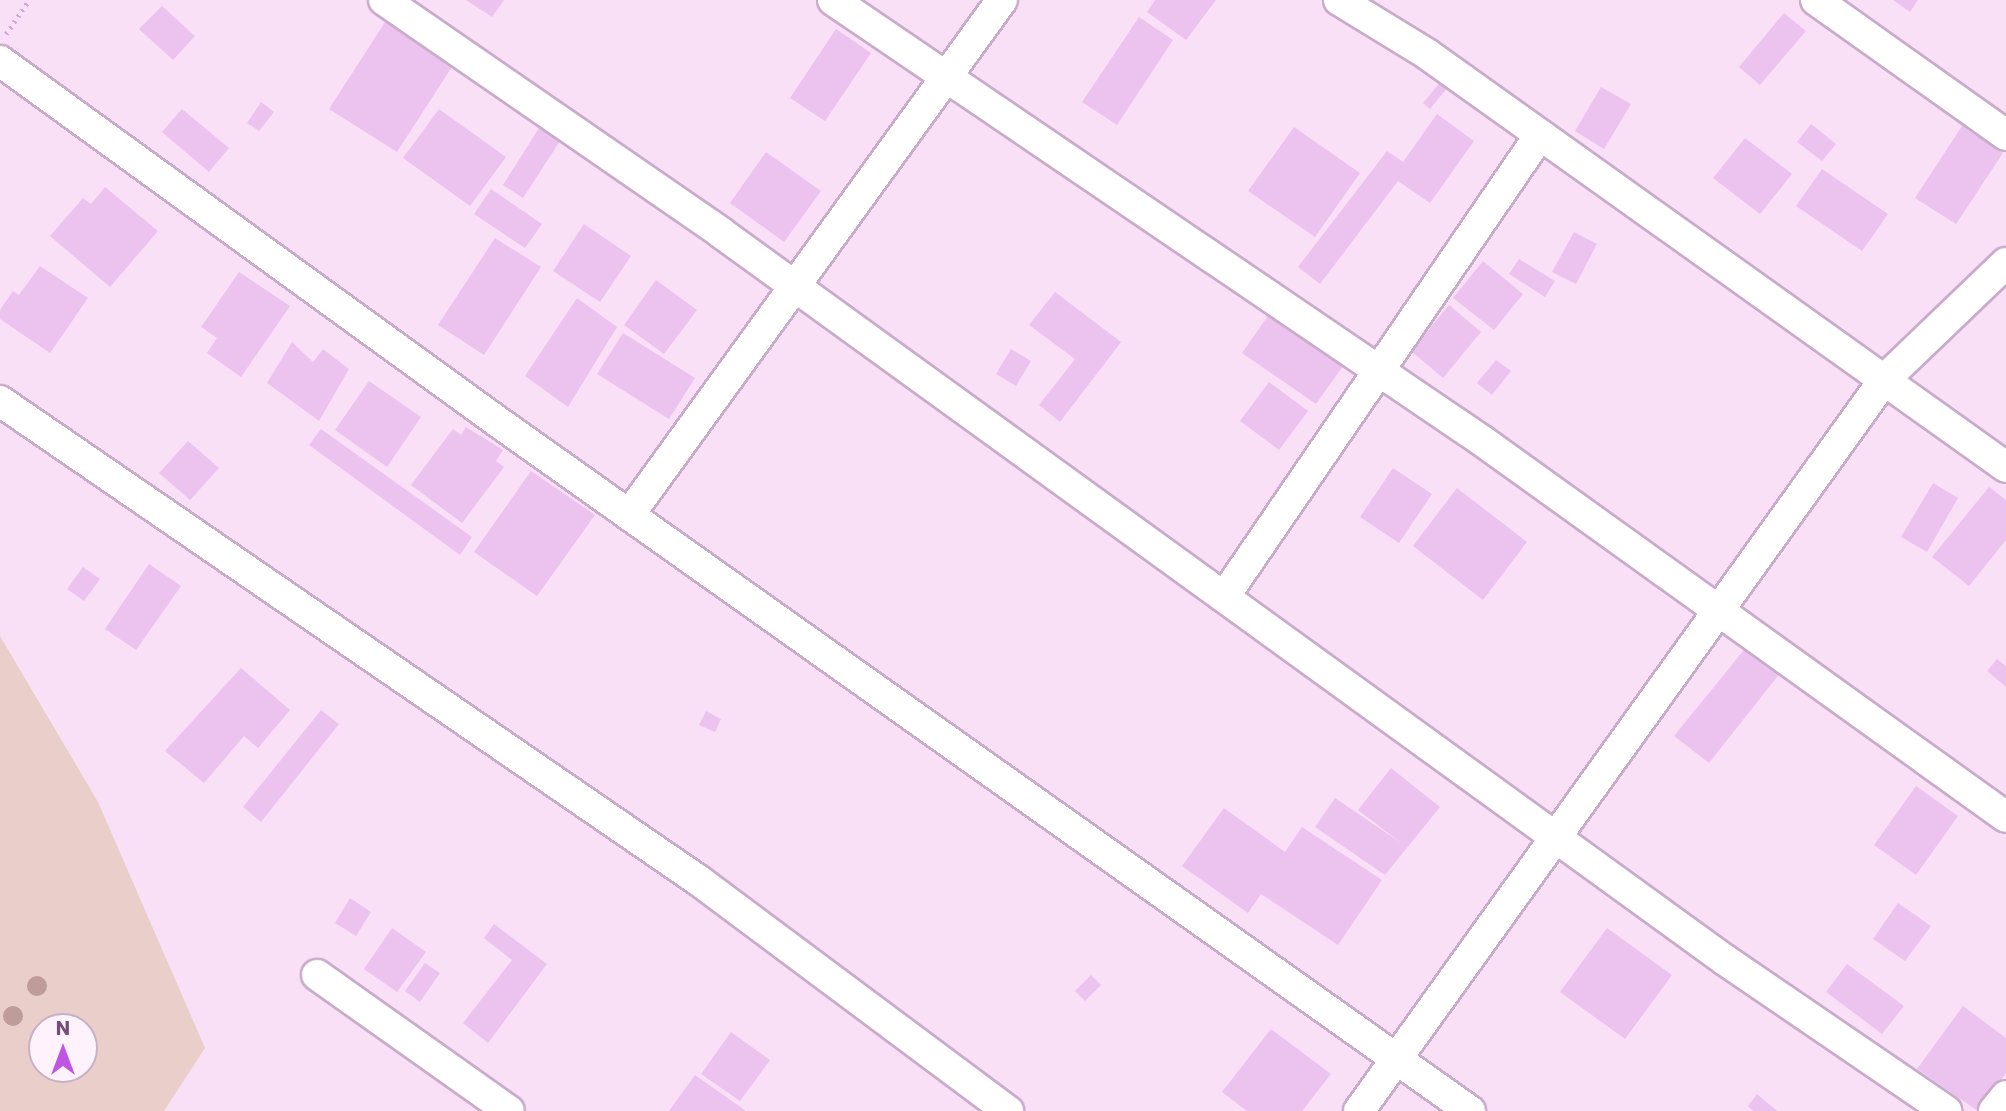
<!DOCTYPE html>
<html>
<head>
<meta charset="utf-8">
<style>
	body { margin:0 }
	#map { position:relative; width:2006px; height:1111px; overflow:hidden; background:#fcecfa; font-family:Poppins,sans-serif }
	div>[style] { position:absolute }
	.residential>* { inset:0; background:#f9e0f6 }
	.green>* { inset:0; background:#eaceca }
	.building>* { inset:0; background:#ecc2ef }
	.path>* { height:4.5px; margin-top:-2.25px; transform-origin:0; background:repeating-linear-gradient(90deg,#d3a6d7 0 2px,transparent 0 7px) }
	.roads { filter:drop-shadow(2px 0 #c9abca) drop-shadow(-2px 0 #c9abca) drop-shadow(0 2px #c9abca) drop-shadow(0 -2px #c9abca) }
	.minor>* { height:30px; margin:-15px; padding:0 15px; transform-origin:15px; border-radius:15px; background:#fff }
	.trees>* { width:20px; height:20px; margin:-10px; border-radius:50%; background:#bd9c9a }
	span { translate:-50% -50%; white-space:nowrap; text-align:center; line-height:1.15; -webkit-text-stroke:7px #fef3fd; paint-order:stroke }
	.north { position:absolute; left:28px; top:1013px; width:70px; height:70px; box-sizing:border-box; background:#fef3fd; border:2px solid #c6b1c8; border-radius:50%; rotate:0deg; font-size:19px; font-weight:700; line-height:28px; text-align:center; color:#734e78 }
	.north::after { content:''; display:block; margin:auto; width:24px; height:32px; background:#bf56e1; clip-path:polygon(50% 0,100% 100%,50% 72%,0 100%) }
</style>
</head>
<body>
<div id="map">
	<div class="residential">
		<i style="clip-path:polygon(evenodd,0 0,2006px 0,2006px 1111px,0 1111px,0 0,42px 1027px,84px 1027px,84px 1069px,42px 1069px,42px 1027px)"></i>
	</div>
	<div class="green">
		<i style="clip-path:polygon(evenodd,0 636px,98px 802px,205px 1048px,164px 1111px,0 1111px,0 636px,42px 1027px,84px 1027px,84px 1069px,42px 1069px,42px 1027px)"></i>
	</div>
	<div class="building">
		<i style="clip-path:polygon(466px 0,504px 0,492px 17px)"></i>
		<i style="clip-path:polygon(1155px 0,1216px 0,1186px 40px,1147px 12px)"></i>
		<i style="clip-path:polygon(1893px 0,1918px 0,1910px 12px)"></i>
		<i style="clip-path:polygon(162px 6px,195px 36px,173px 60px,139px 29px)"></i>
		<i style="clip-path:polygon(1784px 13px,1806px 31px,1760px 85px,1739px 67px)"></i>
		<i style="clip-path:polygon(389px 16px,457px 59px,397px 152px,329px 109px)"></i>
		<i style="clip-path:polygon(1139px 17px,1173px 40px,1117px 125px,1082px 102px)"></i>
		<i style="clip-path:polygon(836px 29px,871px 53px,825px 121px,790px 98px)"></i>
		<i style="clip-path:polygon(1442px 80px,1449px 86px,1430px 109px,1423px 103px)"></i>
		<i style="clip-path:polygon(1601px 87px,1631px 104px,1604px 149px,1575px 131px)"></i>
		<i style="clip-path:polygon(261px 102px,274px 112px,259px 131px,247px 123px)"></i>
		<i style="clip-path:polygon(182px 109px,229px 148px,209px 172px,162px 132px)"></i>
		<i style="clip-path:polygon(439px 109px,506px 157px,470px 206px,403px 158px)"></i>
		<i style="clip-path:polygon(1437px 114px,1474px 141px,1430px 203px,1398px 181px,1320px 284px,1298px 267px,1387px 151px,1403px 162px)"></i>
		<i style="clip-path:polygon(1811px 124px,1836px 144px,1822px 161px,1797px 142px)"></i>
		<i style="clip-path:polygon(541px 125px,562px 138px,523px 198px,503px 185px)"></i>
		<i style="clip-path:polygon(1962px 126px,2003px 153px,1956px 224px,1915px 198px)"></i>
		<i style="clip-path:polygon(1294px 127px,1360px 173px,1315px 237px,1248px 191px)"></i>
		<i style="clip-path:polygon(1745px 138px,1792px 174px,1760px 214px,1713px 178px)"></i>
		<i style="clip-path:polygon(766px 152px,821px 191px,784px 242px,730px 203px)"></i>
		<i style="clip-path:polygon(1822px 169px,1888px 214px,1862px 251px,1796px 206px)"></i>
		<i style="clip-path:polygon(105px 187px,158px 231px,110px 287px,50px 236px,83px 198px,91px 204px)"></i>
		<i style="clip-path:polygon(491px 189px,542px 224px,525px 248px,474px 214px)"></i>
		<i style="clip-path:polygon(584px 224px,631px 256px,600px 302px,553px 271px)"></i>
		<i style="clip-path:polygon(1574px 232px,1597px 244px,1576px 284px,1552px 272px)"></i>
		<i style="clip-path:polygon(495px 238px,541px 267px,484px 355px,438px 325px)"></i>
		<i style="clip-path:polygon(1519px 259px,1555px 281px,1545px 297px,1509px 274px)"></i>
		<i style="clip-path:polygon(1483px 261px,1523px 294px,1494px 330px,1453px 298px)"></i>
		<i style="clip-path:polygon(40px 266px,88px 298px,50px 353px,0 319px,0 310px,13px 291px,19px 295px)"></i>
		<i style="clip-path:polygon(239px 272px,290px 306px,241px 377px,207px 353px,217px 338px,201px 327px)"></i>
		<i style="clip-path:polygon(656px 280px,697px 310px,664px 354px,624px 325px)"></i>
		<i style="clip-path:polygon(1055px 292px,1121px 342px,1060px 422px,1039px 405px,1075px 359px,1029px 325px)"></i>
		<i style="clip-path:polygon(577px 298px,617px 327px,568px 407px,525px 376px)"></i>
		<i style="clip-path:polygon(1449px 305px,1481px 332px,1443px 378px,1411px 351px)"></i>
		<i style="clip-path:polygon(1272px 310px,1346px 362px,1316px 404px,1242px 353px)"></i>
		<i style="clip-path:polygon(623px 333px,695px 378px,669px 419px,597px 374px)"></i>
		<i style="clip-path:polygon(292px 342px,313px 362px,323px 349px,349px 369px,319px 421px,267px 383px)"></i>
		<i style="clip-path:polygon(1011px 349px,1031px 361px,1016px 386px,996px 374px)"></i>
		<i style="clip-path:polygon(1496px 360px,1511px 371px,1492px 395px,1477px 383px)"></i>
		<i style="clip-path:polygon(369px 381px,421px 417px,387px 467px,335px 430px)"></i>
		<i style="clip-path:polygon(1269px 382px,1308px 411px,1279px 450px,1240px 421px)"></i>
		<i style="clip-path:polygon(466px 427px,503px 450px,496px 461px,504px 467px,462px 523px,411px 485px,453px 429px,461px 435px)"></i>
		<i style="clip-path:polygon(321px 429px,472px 537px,460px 555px,309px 445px)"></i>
		<i style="clip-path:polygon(188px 441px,219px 468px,190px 500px,159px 473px)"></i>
		<i style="clip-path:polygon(1393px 468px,1432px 494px,1399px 543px,1360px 517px)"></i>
		<i style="clip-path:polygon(531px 471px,595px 515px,537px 596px,474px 552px)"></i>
		<i style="clip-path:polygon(1933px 483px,1958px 498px,1927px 552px,1901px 537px)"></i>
		<i style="clip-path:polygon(1989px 487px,2006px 500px,2006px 540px,1969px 586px,1932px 557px)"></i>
		<i style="clip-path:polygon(1457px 488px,1527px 542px,1483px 600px,1413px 546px)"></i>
		<i style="clip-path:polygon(149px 564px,181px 586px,136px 650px,105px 629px)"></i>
		<i style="clip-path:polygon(83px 567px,100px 579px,84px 601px,67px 589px)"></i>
		<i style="clip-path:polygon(1748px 645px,1781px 672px,1709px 763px,1674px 736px)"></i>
		<i style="clip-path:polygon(1997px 659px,2006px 666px,2006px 687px,1987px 671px)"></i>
		<i style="clip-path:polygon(241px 668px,290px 710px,258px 748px,244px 736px,204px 783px,165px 751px)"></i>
		<i style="clip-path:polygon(321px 710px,339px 724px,261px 822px,243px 807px)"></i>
		<i style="clip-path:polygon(706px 711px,721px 719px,715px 732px,699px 725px)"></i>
		<i style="clip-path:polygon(1391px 768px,1440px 807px,1385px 875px,1315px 827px,1335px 798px,1401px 843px,1358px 810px)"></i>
		<i style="clip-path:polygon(1916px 786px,1958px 816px,1916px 875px,1874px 845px)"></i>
		<i style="clip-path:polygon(1224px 808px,1285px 852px,1302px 827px,1382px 880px,1338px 945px,1261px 894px,1248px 913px,1182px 866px)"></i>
		<i style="clip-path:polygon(350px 898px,371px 912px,356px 936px,335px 923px)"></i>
		<i style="clip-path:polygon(1898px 903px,1931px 926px,1905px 961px,1873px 939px)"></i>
		<i style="clip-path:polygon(494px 924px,547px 964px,488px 1043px,463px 1023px,512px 960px,484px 938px)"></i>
		<i style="clip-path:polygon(392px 928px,426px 952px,397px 992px,364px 969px)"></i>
		<i style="clip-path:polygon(1607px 928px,1672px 975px,1625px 1039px,1560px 992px)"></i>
		<i style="clip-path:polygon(425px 963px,440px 973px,420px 1002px,405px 991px)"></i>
		<i style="clip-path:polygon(1847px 964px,1904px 1006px,1882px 1034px,1826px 992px)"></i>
		<i style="clip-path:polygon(1091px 975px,1101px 985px,1085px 1001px,1075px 991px)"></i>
		<i style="clip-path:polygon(1963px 1006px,2006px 1038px,2006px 1073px,1978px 1111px,1917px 1069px)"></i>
		<i style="clip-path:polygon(1271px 1029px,1331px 1074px,1302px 1111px,1247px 1111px,1222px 1092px)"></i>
		<i style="clip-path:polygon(731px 1032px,770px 1060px,740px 1101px,701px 1074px)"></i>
		<i style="clip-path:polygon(695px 1075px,746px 1111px,669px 1111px)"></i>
		<i style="clip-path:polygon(1757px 1094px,1777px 1111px,1753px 1111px,1748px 1106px)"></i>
	</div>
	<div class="path">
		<i style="left:6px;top:34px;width:41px;rotate:-55.9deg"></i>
	</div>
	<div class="roads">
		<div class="minor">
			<i style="left:384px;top:0;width:408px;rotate:34.6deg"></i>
			<i style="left:720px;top:232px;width:1241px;rotate:35.92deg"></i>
			<i style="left:1725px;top:960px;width:268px;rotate:34.3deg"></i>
			<i style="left:833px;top:0;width:783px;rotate:34.18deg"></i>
			<i style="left:1481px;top:440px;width:646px;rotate:35.68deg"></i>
			<i style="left:1339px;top:0;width:103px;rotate:31.5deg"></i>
			<i style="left:1427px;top:54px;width:711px;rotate:35.5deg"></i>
			<i style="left:1816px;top:0;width:233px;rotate:35.4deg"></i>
			<i style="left:0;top:61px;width:619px;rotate:35.93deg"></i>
			<i style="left:501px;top:424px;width:1188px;rotate:35.34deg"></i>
			<i style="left:0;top:401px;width:847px;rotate:34.46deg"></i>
			<i style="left:698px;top:880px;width:387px;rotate:36.7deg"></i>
			<i style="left:629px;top:515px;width:636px;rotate:-54.09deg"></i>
			<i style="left:1224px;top:597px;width:560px;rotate:-55.63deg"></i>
			<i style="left:317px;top:975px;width:235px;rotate:35.3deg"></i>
			<i style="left:1359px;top:1111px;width:900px;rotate:-54.31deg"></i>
			<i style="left:1884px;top:380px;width:169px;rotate:-43.8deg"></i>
			<i style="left:1994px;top:1111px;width:19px;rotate:-51deg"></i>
		</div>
	</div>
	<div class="trees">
		<i style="left:37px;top:986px"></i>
		<i style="left:13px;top:1016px"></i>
	</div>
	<div class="north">N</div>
</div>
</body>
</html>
